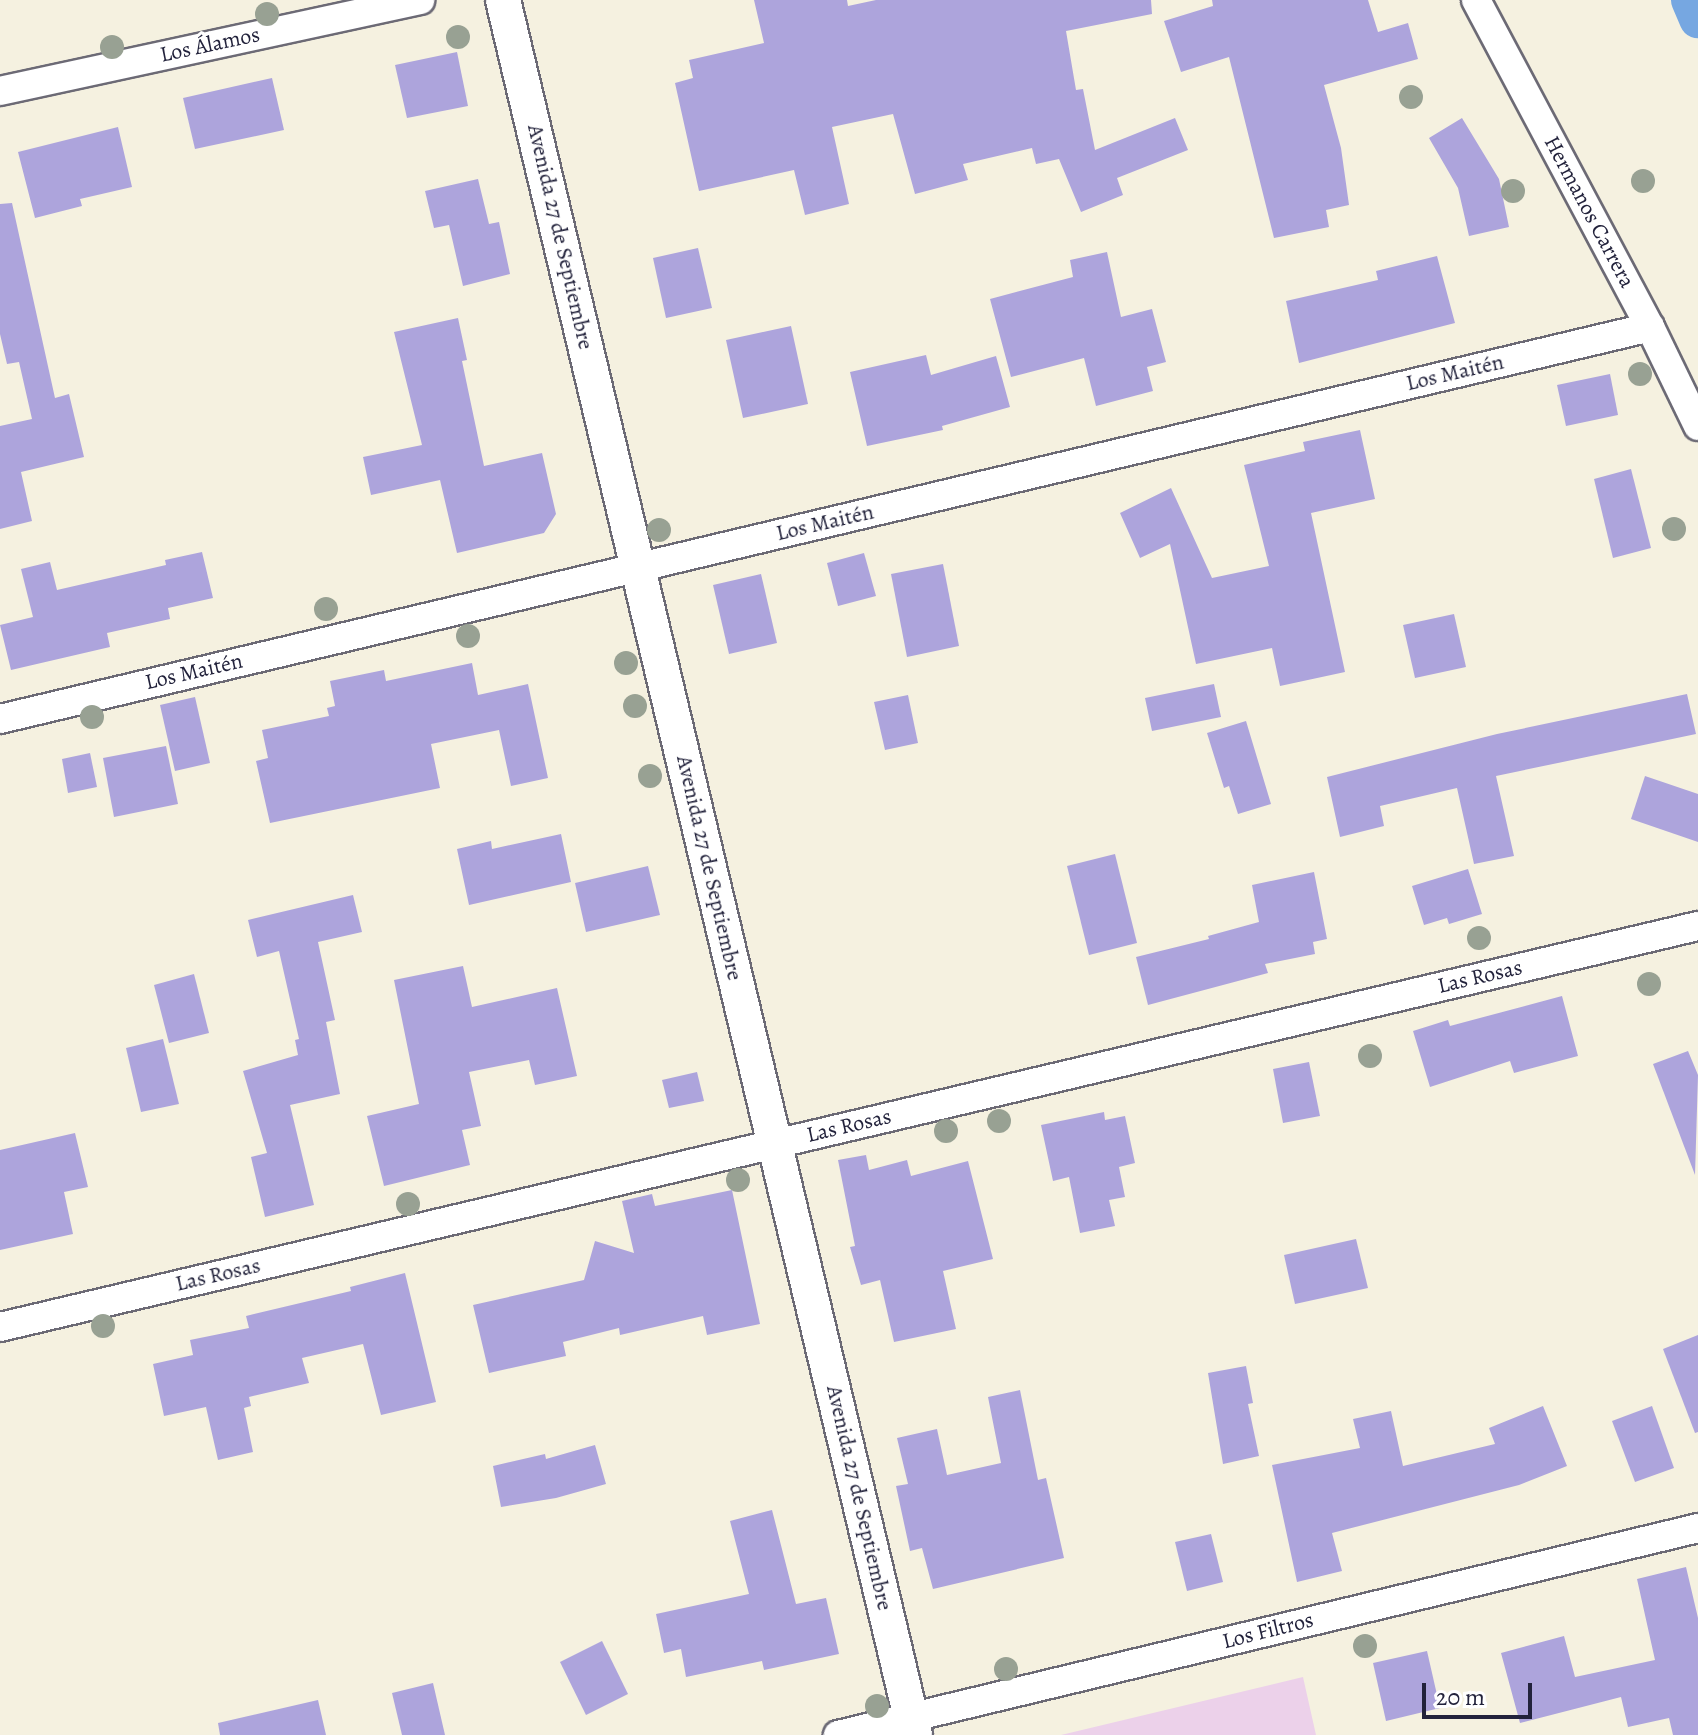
<!DOCTYPE html>
<html>
<head>
<meta charset="utf-8">
<style>
	body { margin:0 }
	#map { position:relative; width:1698px; height:1735px; overflow:hidden; background:#f5f1e0; font-family:Alegreya,serif }
	div>[style] { position:absolute }
	.built>* { inset:0; background:#ecd1ea }
	.canal>* { height:38px; margin:-19px; padding:0 19px; transform-origin:19px; border-radius:19px; background:#76a7e1 }
	.building>* { inset:0; background:#ada4dc }
	.roads { filter:drop-shadow(2px 0 #6c6a75) drop-shadow(-2px 0 #6c6a75) drop-shadow(0 2px #6c6a75) drop-shadow(0 -2px #6c6a75) }
	.minor>* { height:28px; margin:-14px; padding:0 14px; transform-origin:14px; border-radius:14px; background:#fff }
	.tertiary>* { height:34px; margin:-17px; padding:0 17px; transform-origin:17px; border-radius:17px; background:#fff }
	.trees>* { width:24px; height:24px; margin:-12px; border-radius:50%; background:#98a193 }
	span { translate:-50% -50%; white-space:nowrap; text-align:center; line-height:1.15; -webkit-text-stroke:6px #fff; paint-order:stroke }
	.street-label { font-size:22px; color:#22223b }
	.scale { position:absolute; left:1422px; top:1683px; width:110px; height:36px; box-sizing:border-box; border:4px solid #22223b; border-top:0; padding-left:10px; font-size:24px; line-height:28px; white-space:nowrap; color:#22223b; -webkit-text-stroke:6px #fff; paint-order:stroke }
</style>
</head>
<body>
<div id="map">
	<div class="built">
		<i style="clip-path:polygon(1303px 1677px,1316px 1735px,1061px 1735px)"></i>
	</div>
	<div class="canal">
		<i style="left:1690px;top:0;width:21px;rotate:67deg"></i>
	</div>
	<div class="building">
		<i style="clip-path:polygon(754px 0,847px 0,848px 6px,876px 0,1151px 0,1152px 14px,1066px 31px,1076px 90px,1083px 89px,1095px 150px,1175px 118px,1188px 150px,1117px 178px,1123px 195px,1081px 212px,1059px 159px,1036px 164px,1032px 148px,963px 164px,968px 180px,915px 194px,893px 114px,832px 127px,849px 204px,805px 215px,794px 170px,699px 191px,675px 83px,693px 78px,689px 60px,764px 43px)"></i>
		<i style="clip-path:polygon(1212px 0,1368px 0,1378px 32px,1408px 23px,1418px 59px,1324px 85px,1341px 148px,1349px 205px,1326px 210px,1329px 227px,1274px 238px,1229px 57px,1181px 72px,1164px 21px,1213px 6px)"></i>
		<i style="clip-path:polygon(457px 52px,468px 106px,407px 118px,395px 65px)"></i>
		<i style="clip-path:polygon(272px 78px,284px 130px,195px 149px,183px 98px)"></i>
		<i style="clip-path:polygon(1462px 118px,1499px 179px,1509px 227px,1469px 236px,1458px 188px,1429px 138px)"></i>
		<i style="clip-path:polygon(118px 127px,132px 187px,80px 199px,82px 206px,35px 218px,18px 152px)"></i>
		<i style="clip-path:polygon(478px 179px,489px 224px,499px 222px,510px 274px,463px 286px,449px 225px,434px 228px,425px 191px)"></i>
		<i style="clip-path:polygon(12px 203px,55px 398px,69px 394px,84px 457px,21px 472px,32px 521px,0 529px,0 426px,32px 419px,19px 362px,7px 364px,0 334px,0 204px)"></i>
		<i style="clip-path:polygon(698px 248px,712px 308px,666px 318px,653px 258px)"></i>
		<i style="clip-path:polygon(1107px 252px,1121px 317px,1152px 309px,1166px 362px,1147px 367px,1153px 391px,1096px 406px,1084px 358px,1011px 377px,990px 299px,1073px 277px,1070px 260px)"></i>
		<i style="clip-path:polygon(1437px 256px,1455px 323px,1299px 363px,1286px 301px,1378px 280px,1376px 271px)"></i>
		<i style="clip-path:polygon(458px 318px,467px 360px,462px 361px,484px 466px,542px 453px,556px 514px,544px 533px,457px 553px,440px 480px,371px 495px,363px 457px,422px 445px,394px 332px)"></i>
		<i style="clip-path:polygon(791px 326px,808px 404px,743px 418px,726px 340px)"></i>
		<i style="clip-path:polygon(926px 355px,931px 375px,996px 356px,1010px 407px,942px 426px,943px 430px,867px 446px,850px 372px)"></i>
		<i style="clip-path:polygon(1610px 374px,1618px 415px,1566px 426px,1557px 385px)"></i>
		<i style="clip-path:polygon(1360px 430px,1375px 499px,1311px 513px,1345px 672px,1280px 686px,1272px 648px,1196px 664px,1170px 544px,1140px 558px,1120px 513px,1171px 488px,1212px 578px,1269px 566px,1244px 465px,1305px 451px,1303px 442px)"></i>
		<i style="clip-path:polygon(1631px 469px,1651px 548px,1613px 558px,1594px 479px)"></i>
		<i style="clip-path:polygon(202px 552px,213px 598px,168px 608px,170px 619px,107px 633px,110px 647px,11px 670px,0 625px,33px 617px,21px 569px,50px 562px,57px 590px,166px 565px,165px 560px)"></i>
		<i style="clip-path:polygon(864px 553px,876px 596px,838px 606px,827px 563px)"></i>
		<i style="clip-path:polygon(943px 564px,959px 646px,907px 657px,891px 574px)"></i>
		<i style="clip-path:polygon(761px 574px,777px 643px,729px 654px,713px 585px)"></i>
		<i style="clip-path:polygon(1454px 614px,1466px 667px,1415px 678px,1403px 625px)"></i>
		<i style="clip-path:polygon(472px 663px,478px 695px,528px 684px,548px 778px,511px 786px,499px 730px,431px 744px,440px 788px,270px 823px,256px 761px,268px 758px,262px 730px,329px 716px,327px 708px,335px 706px,330px 681px,384px 670px,386px 681px)"></i>
		<i style="clip-path:polygon(1214px 684px,1221px 717px,1152px 731px,1145px 698px)"></i>
		<i style="clip-path:polygon(1687px 694px,1696px 734px,1496px 776px,1514px 856px,1474px 864px,1457px 788px,1380px 806px,1384px 826px,1340px 837px,1327px 777px,1497px 734px)"></i>
		<i style="clip-path:polygon(908px 695px,918px 743px,885px 750px,874px 702px)"></i>
		<i style="clip-path:polygon(195px 697px,210px 763px,175px 771px,160px 705px)"></i>
		<i style="clip-path:polygon(1246px 721px,1271px 804px,1238px 814px,1229px 786px,1224px 788px,1207px 733px)"></i>
		<i style="clip-path:polygon(166px 746px,178px 804px,114px 817px,103px 758px)"></i>
		<i style="clip-path:polygon(90px 753px,97px 787px,68px 793px,62px 759px)"></i>
		<i style="clip-path:polygon(1645px 776px,1698px 794px,1698px 842px,1631px 819px)"></i>
		<i style="clip-path:polygon(561px 834px,571px 882px,469px 905px,457px 849px,491px 841px,492px 849px)"></i>
		<i style="clip-path:polygon(1115px 854px,1137px 943px,1089px 955px,1067px 866px)"></i>
		<i style="clip-path:polygon(648px 866px,660px 915px,586px 932px,575px 883px)"></i>
		<i style="clip-path:polygon(1468px 869px,1482px 914px,1449px 924px,1447px 918px,1424px 925px,1412px 886px)"></i>
		<i style="clip-path:polygon(1314px 872px,1327px 939px,1313px 942px,1315px 954px,1265px 964px,1268px 973px,1148px 1005px,1136px 957px,1209px 939px,1208px 936px,1259px 922px,1252px 885px)"></i>
		<i style="clip-path:polygon(353px 895px,362px 932px,318px 942px,335px 1020px,326px 1022px,340px 1094px,290px 1105px,314px 1205px,265px 1217px,251px 1157px,267px 1153px,243px 1071px,298px 1055px,295px 1040px,299px 1039px,279px 951px,257px 957px,248px 920px)"></i>
		<i style="clip-path:polygon(463px 966px,472px 1007px,557px 988px,577px 1076px,535px 1085px,529px 1060px,469px 1072px,481px 1126px,462px 1130px,470px 1165px,384px 1186px,367px 1116px,419px 1104px,394px 980px)"></i>
		<i style="clip-path:polygon(194px 974px,209px 1033px,169px 1043px,154px 985px)"></i>
		<i style="clip-path:polygon(1562px 996px,1578px 1056px,1514px 1073px,1510px 1061px,1430px 1087px,1413px 1031px,1448px 1020px,1450px 1026px)"></i>
		<i style="clip-path:polygon(163px 1039px,179px 1104px,141px 1112px,126px 1048px)"></i>
		<i style="clip-path:polygon(1688px 1051px,1698px 1075px,1695px 1175px,1653px 1064px)"></i>
		<i style="clip-path:polygon(1309px 1062px,1320px 1116px,1283px 1123px,1273px 1069px)"></i>
		<i style="clip-path:polygon(697px 1072px,704px 1101px,669px 1108px,662px 1080px)"></i>
		<i style="clip-path:polygon(1104px 1112px,1105px 1120px,1125px 1116px,1135px 1163px,1119px 1167px,1125px 1197px,1109px 1200px,1115px 1226px,1080px 1233px,1069px 1177px,1053px 1181px,1041px 1125px)"></i>
		<i style="clip-path:polygon(75px 1133px,88px 1187px,64px 1192px,73px 1234px,0 1250px,0 1150px)"></i>
		<i style="clip-path:polygon(866px 1155px,869px 1170px,907px 1160px,911px 1176px,968px 1161px,993px 1259px,943px 1271px,956px 1329px,894px 1342px,880px 1280px,861px 1285px,850px 1247px,855px 1246px,838px 1160px)"></i>
		<i style="clip-path:polygon(732px 1190px,760px 1324px,707px 1335px,703px 1316px,620px 1335px,619px 1328px,563px 1342px,566px 1356px,489px 1373px,473px 1305px,584px 1280px,595px 1241px,634px 1253px,622px 1201px,652px 1194px,655px 1206px)"></i>
		<i style="clip-path:polygon(1356px 1239px,1368px 1288px,1295px 1304px,1284px 1255px)"></i>
		<i style="clip-path:polygon(405px 1273px,436px 1402px,381px 1415px,363px 1344px,302px 1358px,309px 1383px,249px 1397px,251px 1406px,244px 1408px,253px 1452px,218px 1460px,206px 1407px,164px 1416px,153px 1364px,193px 1355px,190px 1340px,249px 1328px,246px 1316px,351px 1291px,350px 1287px)"></i>
		<i style="clip-path:polygon(1698px 1335px,1698px 1432px,1695px 1433px,1663px 1349px)"></i>
		<i style="clip-path:polygon(1246px 1366px,1253px 1403px,1248px 1404px,1259px 1456px,1223px 1464px,1208px 1373px)"></i>
		<i style="clip-path:polygon(1020px 1390px,1038px 1480px,1046px 1478px,1064px 1558px,933px 1589px,922px 1548px,910px 1551px,896px 1486px,908px 1484px,897px 1438px,937px 1429px,947px 1475px,1001px 1463px,988px 1397px)"></i>
		<i style="clip-path:polygon(1543px 1406px,1567px 1466px,1519px 1485px,1332px 1533px,1342px 1571px,1297px 1582px,1272px 1465px,1360px 1448px,1353px 1419px,1391px 1411px,1403px 1466px,1495px 1444px,1489px 1428px)"></i>
		<i style="clip-path:polygon(1652px 1406px,1674px 1468px,1635px 1482px,1612px 1421px)"></i>
		<i style="clip-path:polygon(595px 1445px,606px 1484px,556px 1498px,501px 1507px,493px 1466px,545px 1454px,546px 1459px)"></i>
		<i style="clip-path:polygon(772px 1510px,796px 1604px,826px 1598px,839px 1654px,764px 1670px,762px 1661px,686px 1677px,681px 1649px,664px 1653px,656px 1614px,749px 1594px,730px 1521px)"></i>
		<i style="clip-path:polygon(1211px 1534px,1223px 1582px,1187px 1591px,1175px 1542px)"></i>
		<i style="clip-path:polygon(1686px 1567px,1698px 1618px,1698px 1735px,1673px 1735px,1669px 1718px,1628px 1727px,1621px 1697px,1520px 1723px,1501px 1653px,1564px 1636px,1575px 1677px,1655px 1660px,1637px 1579px)"></i>
		<i style="clip-path:polygon(602px 1641px,628px 1694px,586px 1715px,560px 1662px)"></i>
		<i style="clip-path:polygon(1427px 1651px,1440px 1708px,1386px 1721px,1373px 1663px)"></i>
		<i style="clip-path:polygon(433px 1683px,445px 1735px,402px 1735px,392px 1693px)"></i>
		<i style="clip-path:polygon(318px 1700px,326px 1735px,220px 1735px,218px 1723px)"></i>
	</div>
	<div class="roads">
		<div class="minor">
			<i style="left:1476px;top:0;width:370px;rotate:62deg"></i>
			<i style="left:1650px;top:327px;width:110px;rotate:64.1deg"></i>
			<i style="left:0;top:91px;width:430px;rotate:-12.2deg"></i>
			<i style="left:0;top:719px;width:1696px;rotate:-13.36deg"></i>
			<i style="left:0;top:1327px;width:1745px;rotate:-13.29deg"></i>
			<i style="left:838px;top:1735px;width:885px;rotate:-13.53deg"></i>
		</div>
		<div class="tertiary">
			<i style="left:503px;top:0;width:1783px;rotate:76.64deg"></i>
		</div>
	</div>
	<div class="trees">
		<i style="left:267px;top:14px"></i>
		<i style="left:458px;top:37px"></i>
		<i style="left:112px;top:47px"></i>
		<i style="left:1411px;top:97px"></i>
		<i style="left:1643px;top:181px"></i>
		<i style="left:1513px;top:191px"></i>
		<i style="left:1640px;top:374px"></i>
		<i style="left:1674px;top:529px"></i>
		<i style="left:659px;top:530px"></i>
		<i style="left:326px;top:609px"></i>
		<i style="left:468px;top:636px"></i>
		<i style="left:626px;top:663px"></i>
		<i style="left:635px;top:706px"></i>
		<i style="left:92px;top:717px"></i>
		<i style="left:650px;top:776px"></i>
		<i style="left:1479px;top:938px"></i>
		<i style="left:1649px;top:984px"></i>
		<i style="left:1370px;top:1056px"></i>
		<i style="left:999px;top:1121px"></i>
		<i style="left:946px;top:1131px"></i>
		<i style="left:738px;top:1180px"></i>
		<i style="left:408px;top:1204px"></i>
		<i style="left:103px;top:1326px"></i>
		<i style="left:1365px;top:1646px"></i>
		<i style="left:1006px;top:1669px"></i>
		<i style="left:877px;top:1706px"></i>
	</div>
	<div class="street-label">
		<span style="left:210px;top:45px;rotate:-12deg">Los Álamos</span>
		<span style="left:1589px;top:212px;rotate:62deg">Hermanos Carrera</span>
		<span style="left:560px;top:237px;rotate:77deg">Avenida 27 de Septiembre</span>
		<span style="left:1455px;top:373px;rotate:-13deg">Los Maitén</span>
		<span style="left:825px;top:523px;rotate:-13deg">Los Maitén</span>
		<span style="left:194px;top:672px;rotate:-13deg">Los Maitén</span>
		<span style="left:709px;top:868px;rotate:77deg">Avenida 27 de Septiembre</span>
		<span style="left:1480px;top:977px;rotate:-13deg">Las Rosas</span>
		<span style="left:849px;top:1126px;rotate:-13deg">Las Rosas</span>
		<span style="left:218px;top:1275px;rotate:-13deg">Las Rosas</span>
		<span style="left:859px;top:1498px;rotate:77deg">Avenida 27 de Septiembre</span>
		<span style="left:1268px;top:1631px;rotate:-14deg">Los Filtros</span>
	</div>
	<div class="scale">20 m</div>
</div>
</body>
</html>
